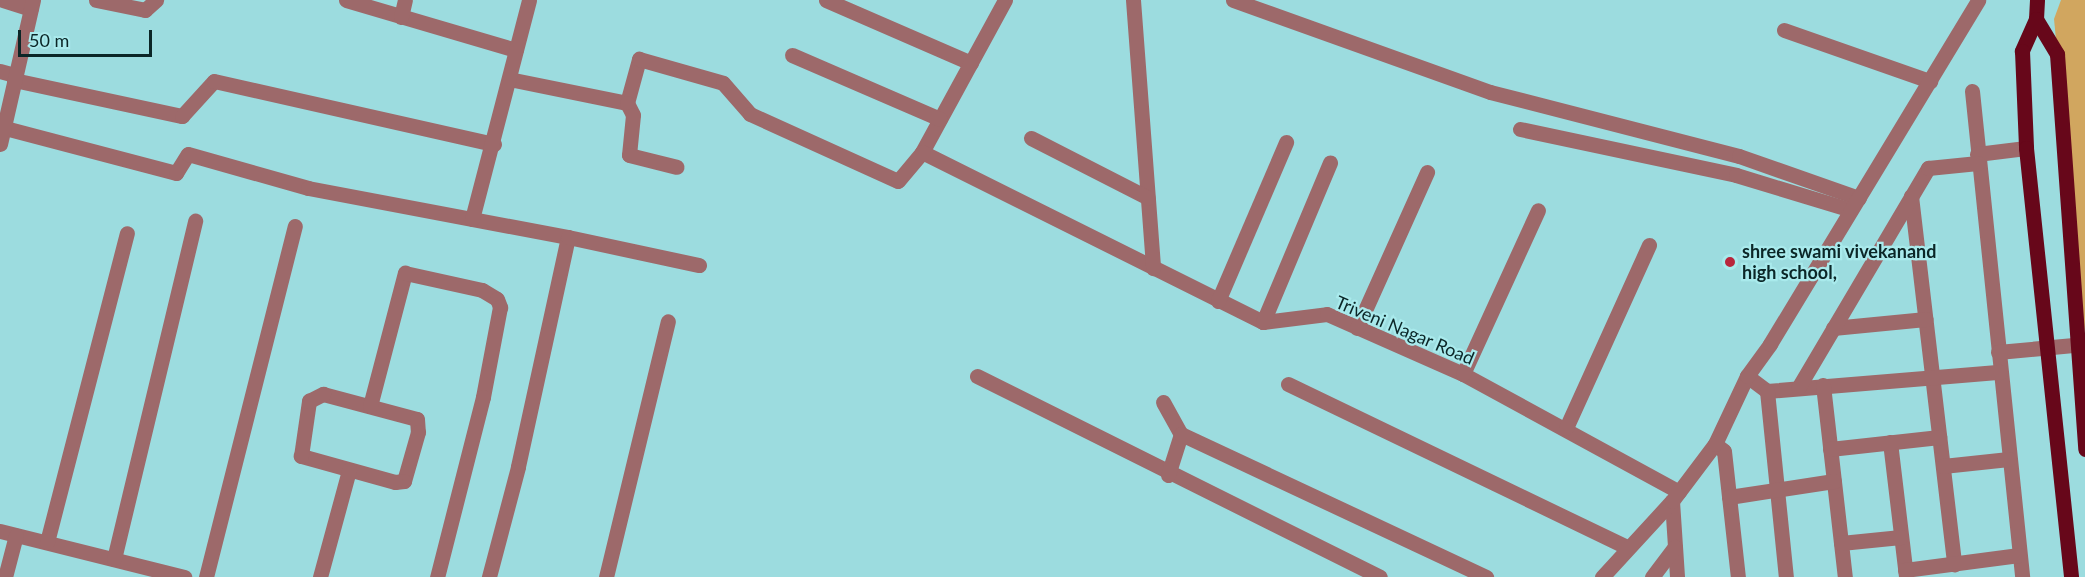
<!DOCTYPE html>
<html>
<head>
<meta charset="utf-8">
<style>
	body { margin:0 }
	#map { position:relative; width:2085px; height:577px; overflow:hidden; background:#9cdcdf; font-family:Lato,sans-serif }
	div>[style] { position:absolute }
	.green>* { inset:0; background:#d1a65f }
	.minor>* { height:15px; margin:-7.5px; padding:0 7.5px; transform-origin:7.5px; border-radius:7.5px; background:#9d696a }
	.major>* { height:15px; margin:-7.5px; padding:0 7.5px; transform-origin:7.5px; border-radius:7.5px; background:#67071a }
	.dots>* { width:16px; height:16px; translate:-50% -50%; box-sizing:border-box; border:3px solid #a9eaec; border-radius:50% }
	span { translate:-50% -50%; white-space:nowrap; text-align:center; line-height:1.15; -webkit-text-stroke:4.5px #a9eaec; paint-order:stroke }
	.poi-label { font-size:18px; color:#0b2627; font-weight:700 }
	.left { translate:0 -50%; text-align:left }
	.street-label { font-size:18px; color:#0b2627 }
	.scale { position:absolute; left:18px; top:30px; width:134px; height:27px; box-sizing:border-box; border:3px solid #0b2627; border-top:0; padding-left:8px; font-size:18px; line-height:21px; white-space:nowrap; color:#0b2627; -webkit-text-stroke:4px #a9eaec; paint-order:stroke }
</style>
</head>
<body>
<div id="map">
	<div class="green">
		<i style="clip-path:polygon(2061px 0,2085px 0,2085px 336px,2054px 19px)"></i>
	</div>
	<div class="minor">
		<i style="left:3px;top:0;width:29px;rotate:18deg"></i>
		<i style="left:96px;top:0;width:50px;rotate:11.5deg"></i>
		<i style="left:145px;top:10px;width:15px;rotate:-42deg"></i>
		<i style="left:346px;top:0;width:177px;rotate:16.4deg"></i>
		<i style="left:826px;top:0;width:158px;rotate:23.5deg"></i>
		<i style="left:1005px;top:0;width:173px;rotate:118.6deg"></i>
		<i style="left:922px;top:152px;width:381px;rotate:26.5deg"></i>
		<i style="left:1263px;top:322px;width:64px;rotate:-7.1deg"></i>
		<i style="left:1327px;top:314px;width:149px;rotate:23.8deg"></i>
		<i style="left:1463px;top:374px;width:246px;rotate:28.6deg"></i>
		<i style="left:1133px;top:0;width:269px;rotate:85.7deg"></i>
		<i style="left:1233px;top:0;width:273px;rotate:19.7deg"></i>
		<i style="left:1490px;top:92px;width:257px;rotate:14.4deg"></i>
		<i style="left:1739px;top:156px;width:127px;rotate:19.3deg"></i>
		<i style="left:401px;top:17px;width:17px;rotate:-77deg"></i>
		<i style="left:1784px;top:30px;width:155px;rotate:19.3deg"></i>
		<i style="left:792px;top:55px;width:161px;rotate:23.4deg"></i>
		<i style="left:0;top:71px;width:16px;rotate:15deg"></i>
		<i style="left:509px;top:79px;width:120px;rotate:11.5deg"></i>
		<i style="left:627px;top:103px;width:46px;rotate:-74.7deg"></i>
		<i style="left:639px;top:59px;width:87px;rotate:15.9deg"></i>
		<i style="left:723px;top:83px;width:41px;rotate:48.9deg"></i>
		<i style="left:750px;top:114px;width:162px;rotate:24.4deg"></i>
		<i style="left:898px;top:181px;width:38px;rotate:-50deg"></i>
		<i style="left:14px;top:80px;width:172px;rotate:12.1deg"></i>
		<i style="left:182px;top:116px;width:47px;rotate:-47.6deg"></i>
		<i style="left:214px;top:81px;width:287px;rotate:12.7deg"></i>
		<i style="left:1972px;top:91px;width:489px;rotate:84.1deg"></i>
		<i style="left:627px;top:103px;width:13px;rotate:63deg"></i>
		<i style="left:633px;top:115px;width:40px;rotate:95.7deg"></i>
		<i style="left:629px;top:155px;width:49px;rotate:14deg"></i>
		<i style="left:5px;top:128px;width:177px;rotate:14.7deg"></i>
		<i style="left:176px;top:173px;width:22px;rotate:-58deg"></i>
		<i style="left:188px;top:154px;width:125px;rotate:15.8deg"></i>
		<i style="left:308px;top:188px;width:265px;rotate:10.7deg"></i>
		<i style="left:568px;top:237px;width:235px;rotate:102.3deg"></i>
		<i style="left:518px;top:467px;width:114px;rotate:104.8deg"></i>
		<i style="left:1520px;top:129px;width:221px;rotate:12deg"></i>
		<i style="left:1736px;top:175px;width:120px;rotate:16.9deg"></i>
		<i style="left:1031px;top:138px;width:131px;rotate:27.1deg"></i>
		<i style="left:0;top:144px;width:148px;rotate:-77.1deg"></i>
		<i style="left:1977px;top:154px;width:49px;rotate:-7deg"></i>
		<i style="left:1911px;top:196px;width:371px;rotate:83.3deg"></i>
		<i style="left:472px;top:219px;width:226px;rotate:-75.4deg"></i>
		<i style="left:568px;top:237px;width:134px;rotate:12.1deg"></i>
		<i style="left:1218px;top:301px;width:173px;rotate:-66.8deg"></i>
		<i style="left:1263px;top:322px;width:173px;rotate:-67.2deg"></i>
		<i style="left:1357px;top:328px;width:171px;rotate:-65.8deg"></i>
		<i style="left:1833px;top:328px;width:93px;rotate:-5.5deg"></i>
		<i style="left:1998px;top:352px;width:87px;rotate:-5.3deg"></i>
		<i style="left:1463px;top:374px;width:180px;rotate:-65.4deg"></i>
		<i style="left:977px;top:376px;width:450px;rotate:26.5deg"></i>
		<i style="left:1747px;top:376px;width:25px;rotate:37deg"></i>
		<i style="left:1767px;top:391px;width:234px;rotate:-4.7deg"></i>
		<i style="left:1288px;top:384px;width:375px;rotate:25.7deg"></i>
		<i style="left:1823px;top:385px;width:193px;rotate:83.5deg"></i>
		<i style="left:1798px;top:388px;width:256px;rotate:-59.4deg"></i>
		<i style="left:1928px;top:168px;width:50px;rotate:-5.7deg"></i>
		<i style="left:1767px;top:391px;width:187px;rotate:84.2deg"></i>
		<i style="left:323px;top:394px;width:97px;rotate:14.9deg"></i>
		<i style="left:417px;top:419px;width:13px;rotate:86deg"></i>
		<i style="left:418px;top:432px;width:51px;rotate:105.9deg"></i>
		<i style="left:404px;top:481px;width:9px;rotate:174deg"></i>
		<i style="left:395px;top:482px;width:98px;rotate:-164.5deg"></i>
		<i style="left:301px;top:456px;width:56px;rotate:-81.7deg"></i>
		<i style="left:309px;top:401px;width:16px;rotate:-27deg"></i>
		<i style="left:1163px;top:402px;width:37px;rotate:61deg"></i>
		<i style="left:1181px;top:434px;width:43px;rotate:107.6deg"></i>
		<i style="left:370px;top:406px;width:138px;rotate:-75.3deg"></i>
		<i style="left:405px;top:273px;width:79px;rotate:12.4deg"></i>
		<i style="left:482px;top:290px;width:17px;rotate:31deg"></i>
		<i style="left:497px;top:299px;width:9px;rotate:69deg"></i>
		<i style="left:500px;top:307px;width:92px;rotate:100.7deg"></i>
		<i style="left:483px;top:397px;width:186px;rotate:104.3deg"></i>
		<i style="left:1566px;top:428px;width:201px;rotate:-65.6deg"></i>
		<i style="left:1181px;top:434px;width:337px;rotate:25.1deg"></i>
		<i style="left:1890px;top:442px;width:136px;rotate:83.2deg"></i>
		<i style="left:1715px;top:444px;width:11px;rotate:38deg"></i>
		<i style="left:1724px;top:451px;width:127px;rotate:83.7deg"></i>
		<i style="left:1830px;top:449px;width:110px;rotate:-6.3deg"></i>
		<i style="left:1943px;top:466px;width:66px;rotate:-6.1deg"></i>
		<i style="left:1729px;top:497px;width:106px;rotate:-8.7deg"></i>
		<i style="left:1672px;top:501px;width:76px;rotate:86.2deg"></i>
		<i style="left:0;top:531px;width:190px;rotate:14deg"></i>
		<i style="left:47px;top:542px;width:319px;rotate:-75.5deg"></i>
		<i style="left:1841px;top:543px;width:60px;rotate:-5.7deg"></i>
		<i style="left:114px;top:559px;width:348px;rotate:-76.5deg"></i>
		<i style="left:1905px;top:570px;width:115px;rotate:-7.5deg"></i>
		<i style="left:5px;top:577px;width:43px;rotate:-75.3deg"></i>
		<i style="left:206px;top:577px;width:362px;rotate:-75.8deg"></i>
		<i style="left:320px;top:577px;width:111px;rotate:-74.8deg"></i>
		<i style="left:606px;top:577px;width:263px;rotate:-76.4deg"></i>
		<i style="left:1602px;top:577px;width:103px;rotate:-47.4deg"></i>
		<i style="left:1672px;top:501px;width:71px;rotate:-53deg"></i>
		<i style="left:1715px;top:444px;width:75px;rotate:-64.8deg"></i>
		<i style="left:1747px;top:376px;width:39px;rotate:-54deg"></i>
		<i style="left:1770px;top:344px;width:402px;rotate:-58.8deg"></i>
		<i style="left:1652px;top:577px;width:38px;rotate:-53deg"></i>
	</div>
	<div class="major">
		<i style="left:2037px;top:0;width:19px;rotate:93deg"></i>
		<i style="left:2036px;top:19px;width:41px;rotate:59deg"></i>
		<i style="left:2057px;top:54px;width:396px;rotate:85.9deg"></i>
		<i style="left:2036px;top:19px;width:35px;rotate:114deg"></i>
		<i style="left:2022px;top:51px;width:97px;rotate:87.6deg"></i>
		<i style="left:2026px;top:148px;width:431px;rotate:84deg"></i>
	</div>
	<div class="dots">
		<i style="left:1730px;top:262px;background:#b8263c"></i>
	</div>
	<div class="poi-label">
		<span class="left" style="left:1742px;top:262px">shree swami vivekanand<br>high school,</span>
	</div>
	<div class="street-label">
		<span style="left:1405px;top:330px;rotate:23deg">Triveni Nagar Road</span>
	</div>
	<div class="scale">50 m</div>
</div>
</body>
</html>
